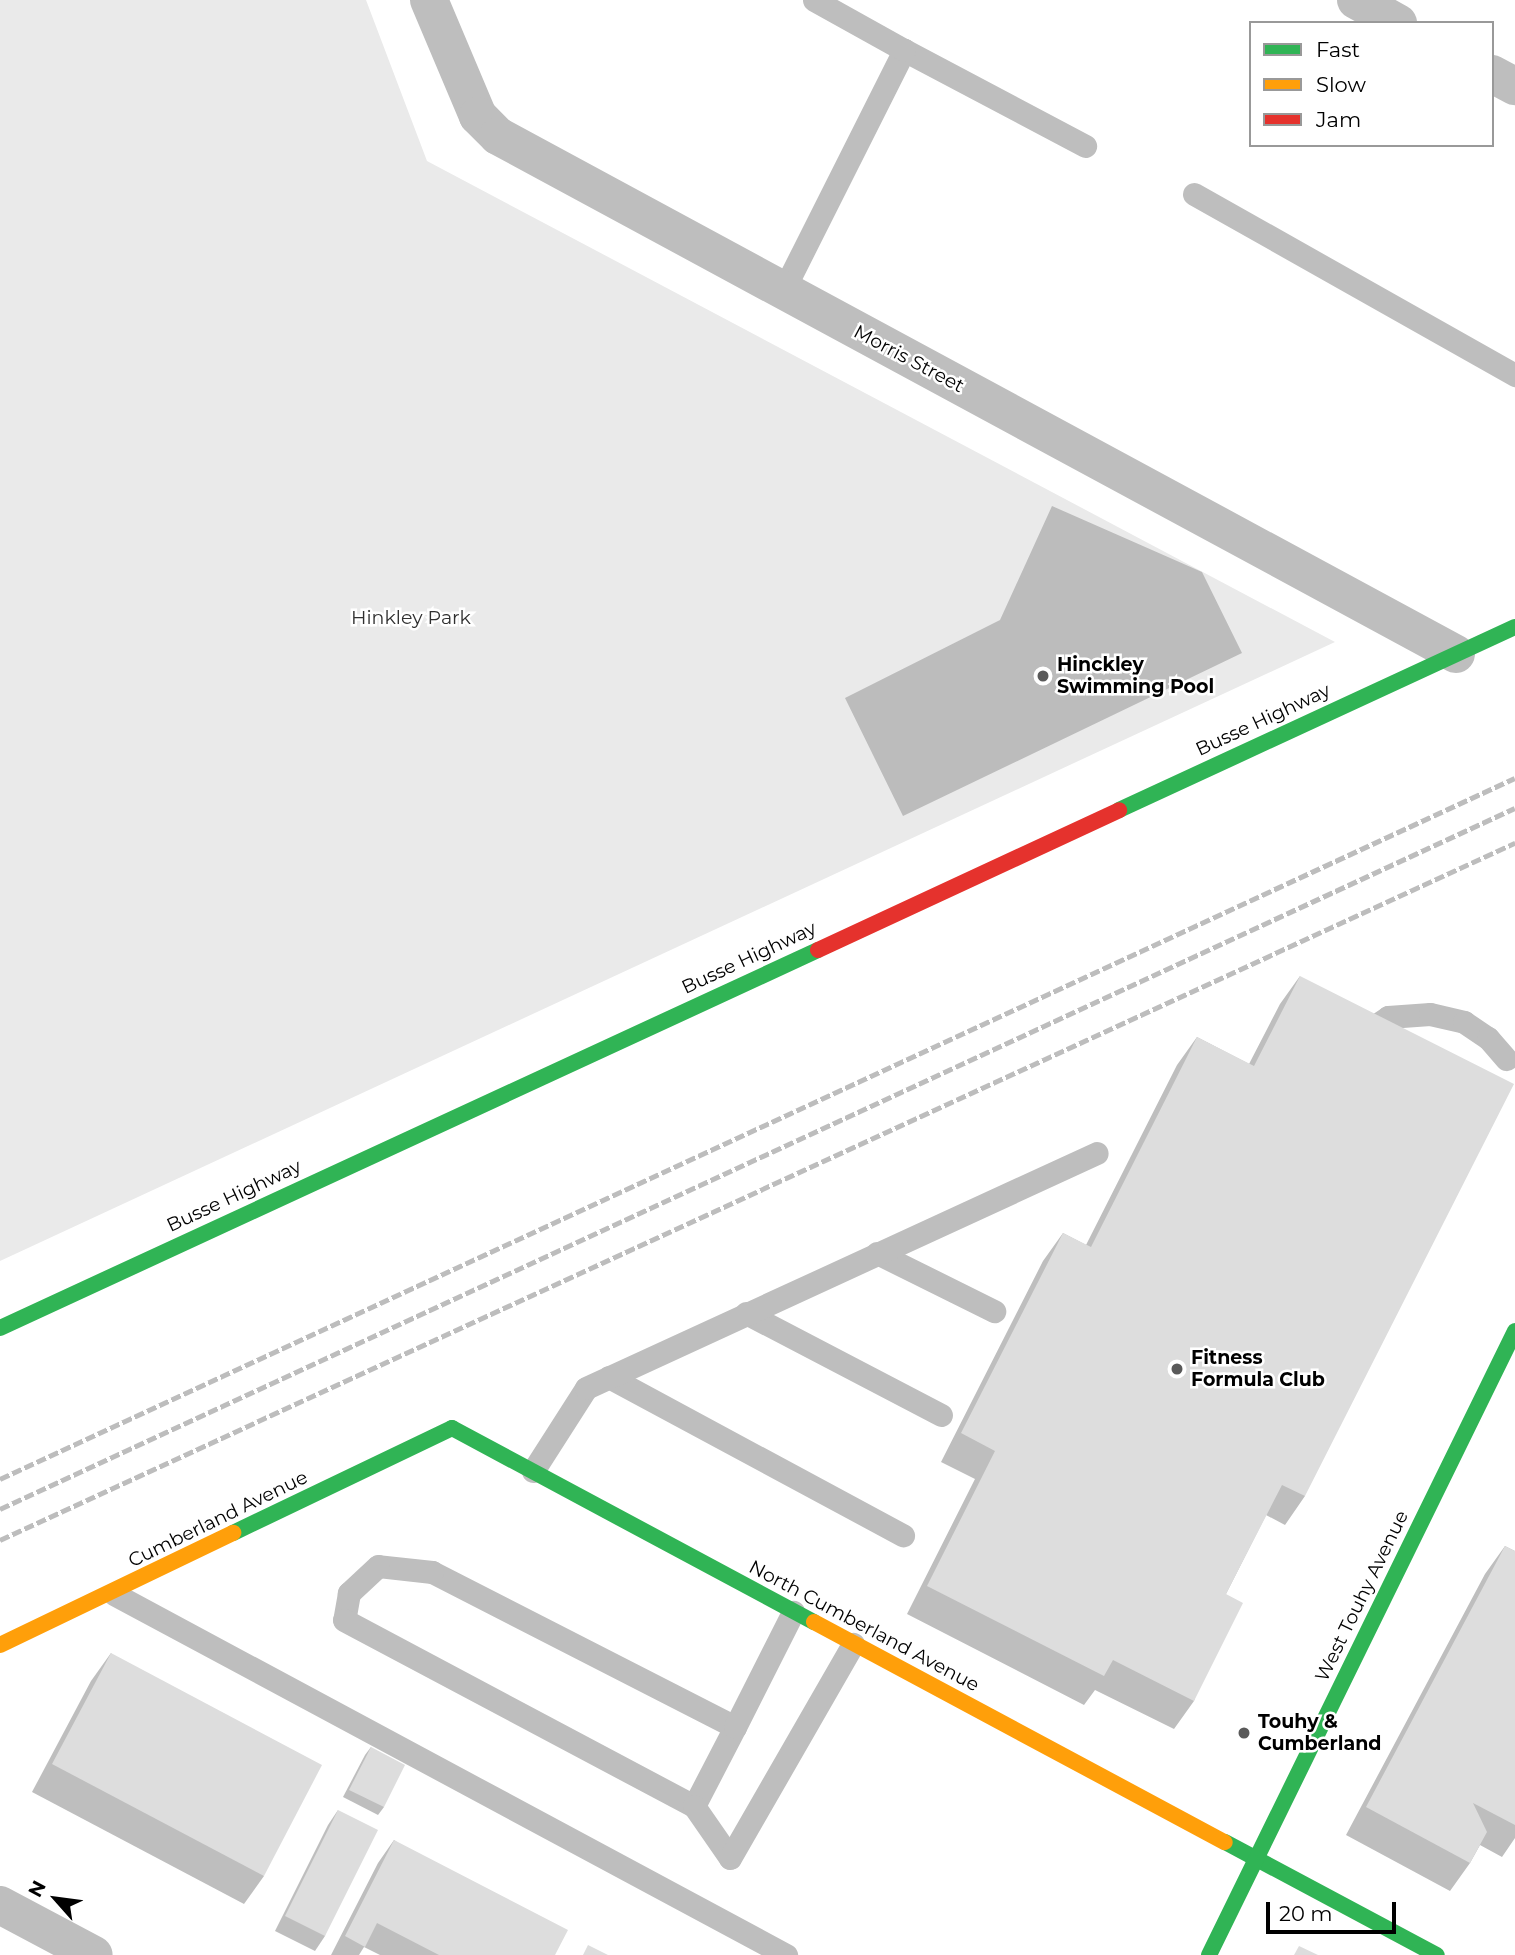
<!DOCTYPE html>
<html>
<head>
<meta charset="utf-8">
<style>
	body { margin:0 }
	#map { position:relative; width:1515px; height:1955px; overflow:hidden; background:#fff; font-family:Montserrat,sans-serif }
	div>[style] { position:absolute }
	.green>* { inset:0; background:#eaeaea }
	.water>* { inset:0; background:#bcbcbc }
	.lane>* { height:23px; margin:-11.5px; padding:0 11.5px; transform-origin:11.5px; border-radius:11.5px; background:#bebebe }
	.street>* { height:38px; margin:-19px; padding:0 19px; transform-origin:19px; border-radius:19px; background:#bebebe }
	.fast>* { height:16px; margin:-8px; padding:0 8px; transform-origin:8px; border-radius:8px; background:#30b455 }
	.slow>* { height:16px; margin:-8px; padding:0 8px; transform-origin:8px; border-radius:8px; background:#ff9f0a }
	.jam>* { height:16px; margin:-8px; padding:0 8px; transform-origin:8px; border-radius:8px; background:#e5322d }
	.rail>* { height:5px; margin-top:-2.5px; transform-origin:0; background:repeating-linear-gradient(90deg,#bdbdbd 0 10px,transparent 0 13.5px) }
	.wall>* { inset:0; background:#bebebe }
	.building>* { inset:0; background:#ddd }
	.dots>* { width:19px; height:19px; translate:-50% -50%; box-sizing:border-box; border:4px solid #fff; border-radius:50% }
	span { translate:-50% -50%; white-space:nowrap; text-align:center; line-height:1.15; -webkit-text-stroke:5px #fff; paint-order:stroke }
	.street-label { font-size:19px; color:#000 }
	.park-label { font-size:19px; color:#303030 }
	.poi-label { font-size:19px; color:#000; font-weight:700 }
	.left { translate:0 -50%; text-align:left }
	.legend { position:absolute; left:1249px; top:21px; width:245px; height:126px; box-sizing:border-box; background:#fff; border:2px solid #999; margin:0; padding:9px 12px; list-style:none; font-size:21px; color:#000 }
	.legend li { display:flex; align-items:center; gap:14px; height:35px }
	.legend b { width:35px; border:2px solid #999 }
	.north { position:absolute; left:21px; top:1864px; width:70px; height:70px; -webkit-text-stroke:5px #fff; paint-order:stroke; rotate:298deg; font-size:19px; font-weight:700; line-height:28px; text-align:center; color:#000 }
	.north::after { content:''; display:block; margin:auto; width:24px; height:32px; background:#000; clip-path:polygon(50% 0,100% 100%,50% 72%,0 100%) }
	.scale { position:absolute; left:1266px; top:1902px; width:130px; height:32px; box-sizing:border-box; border:4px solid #000; border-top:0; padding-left:9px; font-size:21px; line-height:24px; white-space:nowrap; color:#000; -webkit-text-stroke:5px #fff; paint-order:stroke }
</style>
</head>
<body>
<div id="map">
	<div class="green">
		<i style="clip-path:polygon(0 0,366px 0,427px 161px,1335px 642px,0 1261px)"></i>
	</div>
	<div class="water">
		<i style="clip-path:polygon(1052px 506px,1202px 572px,1242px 653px,903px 816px,845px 698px,1000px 620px)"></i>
	</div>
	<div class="lane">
		<i style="left:904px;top:50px;width:205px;rotate:27.9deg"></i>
		<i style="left:1194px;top:194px;width:369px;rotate:29.4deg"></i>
		<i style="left:783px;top:291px;width:270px;rotate:-63.3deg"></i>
		<i style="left:904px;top:50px;width:103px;rotate:-150.9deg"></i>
		<i style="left:1360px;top:1036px;width:34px;rotate:-34deg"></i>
		<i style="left:1388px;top:1017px;width:42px;rotate:-4.1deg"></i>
		<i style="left:1430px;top:1014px;width:35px;rotate:13deg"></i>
		<i style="left:1464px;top:1022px;width:29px;rotate:34deg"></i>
		<i style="left:1488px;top:1038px;width:28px;rotate:49deg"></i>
		<i style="left:877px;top:1253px;width:131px;rotate:26.4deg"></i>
		<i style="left:746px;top:1313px;width:220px;rotate:27.6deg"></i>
		<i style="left:609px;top:1377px;width:334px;rotate:28.3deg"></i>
		<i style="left:533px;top:1471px;width:98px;rotate:-57.4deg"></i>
		<i style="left:586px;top:1388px;width:562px;rotate:-24.7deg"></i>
		<i style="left:114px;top:1594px;width:763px;rotate:28.24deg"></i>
		<i style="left:735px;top:1727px;width:340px;rotate:-152.9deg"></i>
		<i style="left:432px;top:1572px;width:54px;rotate:-173.7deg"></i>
		<i style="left:378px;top:1566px;width:40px;rotate:137deg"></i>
		<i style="left:349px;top:1593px;width:27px;rotate:100deg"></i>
		<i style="left:344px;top:1620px;width:396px;rotate:28deg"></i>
		<i style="left:694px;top:1806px;width:89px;rotate:-62.6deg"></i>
		<i style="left:735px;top:1727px;width:129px;rotate:-63.2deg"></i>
		<i style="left:694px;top:1806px;width:63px;rotate:55.3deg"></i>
		<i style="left:730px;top:1858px;width:247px;rotate:-60.1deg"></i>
	</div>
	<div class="street">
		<i style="left:429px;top:0;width:126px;rotate:67.1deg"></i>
		<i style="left:478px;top:116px;width:28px;rotate:45deg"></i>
		<i style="left:498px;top:136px;width:1089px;rotate:28.4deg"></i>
		<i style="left:1356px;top:0;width:48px;rotate:28.7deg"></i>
		<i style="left:1492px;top:74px;width:26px;rotate:28deg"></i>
		<i style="left:0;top:1905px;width:106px;rotate:28deg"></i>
	</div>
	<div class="fast">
		<i style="left:1119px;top:810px;width:436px;rotate:-24.8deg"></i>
		<i style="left:0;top:1328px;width:901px;rotate:-24.8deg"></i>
		<i style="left:233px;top:1533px;width:243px;rotate:-25.6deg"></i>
		<i style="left:452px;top:1428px;width:411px;rotate:28.2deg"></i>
		<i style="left:1225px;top:1842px;width:240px;rotate:28.1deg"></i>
		<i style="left:1209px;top:1955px;width:695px;rotate:-63.88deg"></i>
	</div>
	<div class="slow">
		<i style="left:814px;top:1622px;width:466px;rotate:28.2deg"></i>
		<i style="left:0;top:1645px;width:259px;rotate:-25.7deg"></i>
	</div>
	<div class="jam">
		<i style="left:818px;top:950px;width:332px;rotate:-24.9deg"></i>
	</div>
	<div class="rail">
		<i style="left:0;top:1479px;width:1669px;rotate:-24.83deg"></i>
		<i style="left:0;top:1509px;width:1669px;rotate:-24.83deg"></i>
		<i style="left:0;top:1540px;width:1668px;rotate:-24.71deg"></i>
	</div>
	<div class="wall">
		<i style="clip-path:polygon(1300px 976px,1305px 1496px,1285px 1525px,1266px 1515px,1226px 1594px,1194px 1701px,1174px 1729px,1095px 1690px,1084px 1705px,907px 1614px,975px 1479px,941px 1462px,1043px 1261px,1063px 1233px,1086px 1245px,1177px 1065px,1197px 1037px,1249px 1064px,1280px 1004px)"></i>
		<i style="clip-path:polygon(1505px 1546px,1515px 1551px,1515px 1838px,1502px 1857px,1480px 1845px,1470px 1863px,1450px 1891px,1346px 1835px,1485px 1574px)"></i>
		<i style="clip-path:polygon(111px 1653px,264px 1876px,244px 1904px,32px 1792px,91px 1681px)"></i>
		<i style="clip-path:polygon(371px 1747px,384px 1807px,378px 1815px,343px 1797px,365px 1755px)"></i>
		<i style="clip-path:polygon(338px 1810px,325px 1936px,315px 1951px,275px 1931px,328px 1825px)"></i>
		<i style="clip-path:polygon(394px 1840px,555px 1955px,380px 1955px,364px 1947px,359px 1955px,331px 1955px,378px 1863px)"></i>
	</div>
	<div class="building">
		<i style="clip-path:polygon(1300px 976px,1514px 1084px,1305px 1496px,1282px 1485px,1226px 1594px,1243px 1603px,1194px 1701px,1113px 1660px,1104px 1676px,927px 1586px,995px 1451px,961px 1433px,1063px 1233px,1091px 1247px,1197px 1037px,1254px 1066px)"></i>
		<i style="clip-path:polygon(1505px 1546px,1515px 1551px,1515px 1825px,1473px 1803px,1487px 1832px,1470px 1863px,1366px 1807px)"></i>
		<i style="clip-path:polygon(111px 1653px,322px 1765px,264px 1876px,52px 1764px)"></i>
		<i style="clip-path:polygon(371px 1747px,405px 1765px,384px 1807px,349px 1790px)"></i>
		<i style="clip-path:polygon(338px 1810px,378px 1830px,325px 1936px,285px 1916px)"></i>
		<i style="clip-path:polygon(394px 1840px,568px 1930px,555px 1955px,439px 1955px,377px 1923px,365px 1947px,345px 1936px)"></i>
		<i style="clip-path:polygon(588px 1945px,608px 1955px,583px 1955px)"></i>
		<i style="clip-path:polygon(1299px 1946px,1318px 1955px,1294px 1955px)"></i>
	</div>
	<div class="dots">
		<i style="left:1043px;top:676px;background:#595959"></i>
		<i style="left:1177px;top:1369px;background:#595959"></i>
		<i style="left:1244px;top:1733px;background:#595959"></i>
	</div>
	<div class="street-label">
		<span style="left:909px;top:359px;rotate:28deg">Morris Street</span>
		<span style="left:1263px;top:720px;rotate:-25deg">Busse Highway</span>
		<span style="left:749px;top:958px;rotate:-25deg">Busse Highway</span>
		<span style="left:234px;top:1196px;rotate:-25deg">Busse Highway</span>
		<span style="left:218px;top:1519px;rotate:-26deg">Cumberland Avenue</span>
		<span style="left:1362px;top:1596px;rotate:-64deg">West Touhy Avenue</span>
		<span style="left:864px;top:1626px;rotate:28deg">North Cumberland Avenue</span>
	</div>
	<div class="park-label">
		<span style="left:411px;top:618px">Hinkley Park</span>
	</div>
	<div class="poi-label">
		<span class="left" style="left:1057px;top:676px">Hinckley<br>Swimming Pool</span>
		<span class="left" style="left:1191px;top:1369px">Fitness<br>Formula Club</span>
		<span class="left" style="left:1258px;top:1733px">Touhy &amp;<br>Cumberland</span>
	</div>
	<ul class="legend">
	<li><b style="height:9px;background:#30b455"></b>Fast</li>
	<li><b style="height:9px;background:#ff9f0a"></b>Slow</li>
	<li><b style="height:9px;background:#e5322d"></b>Jam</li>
	</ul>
	<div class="north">N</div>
	<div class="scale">20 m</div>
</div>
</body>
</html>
